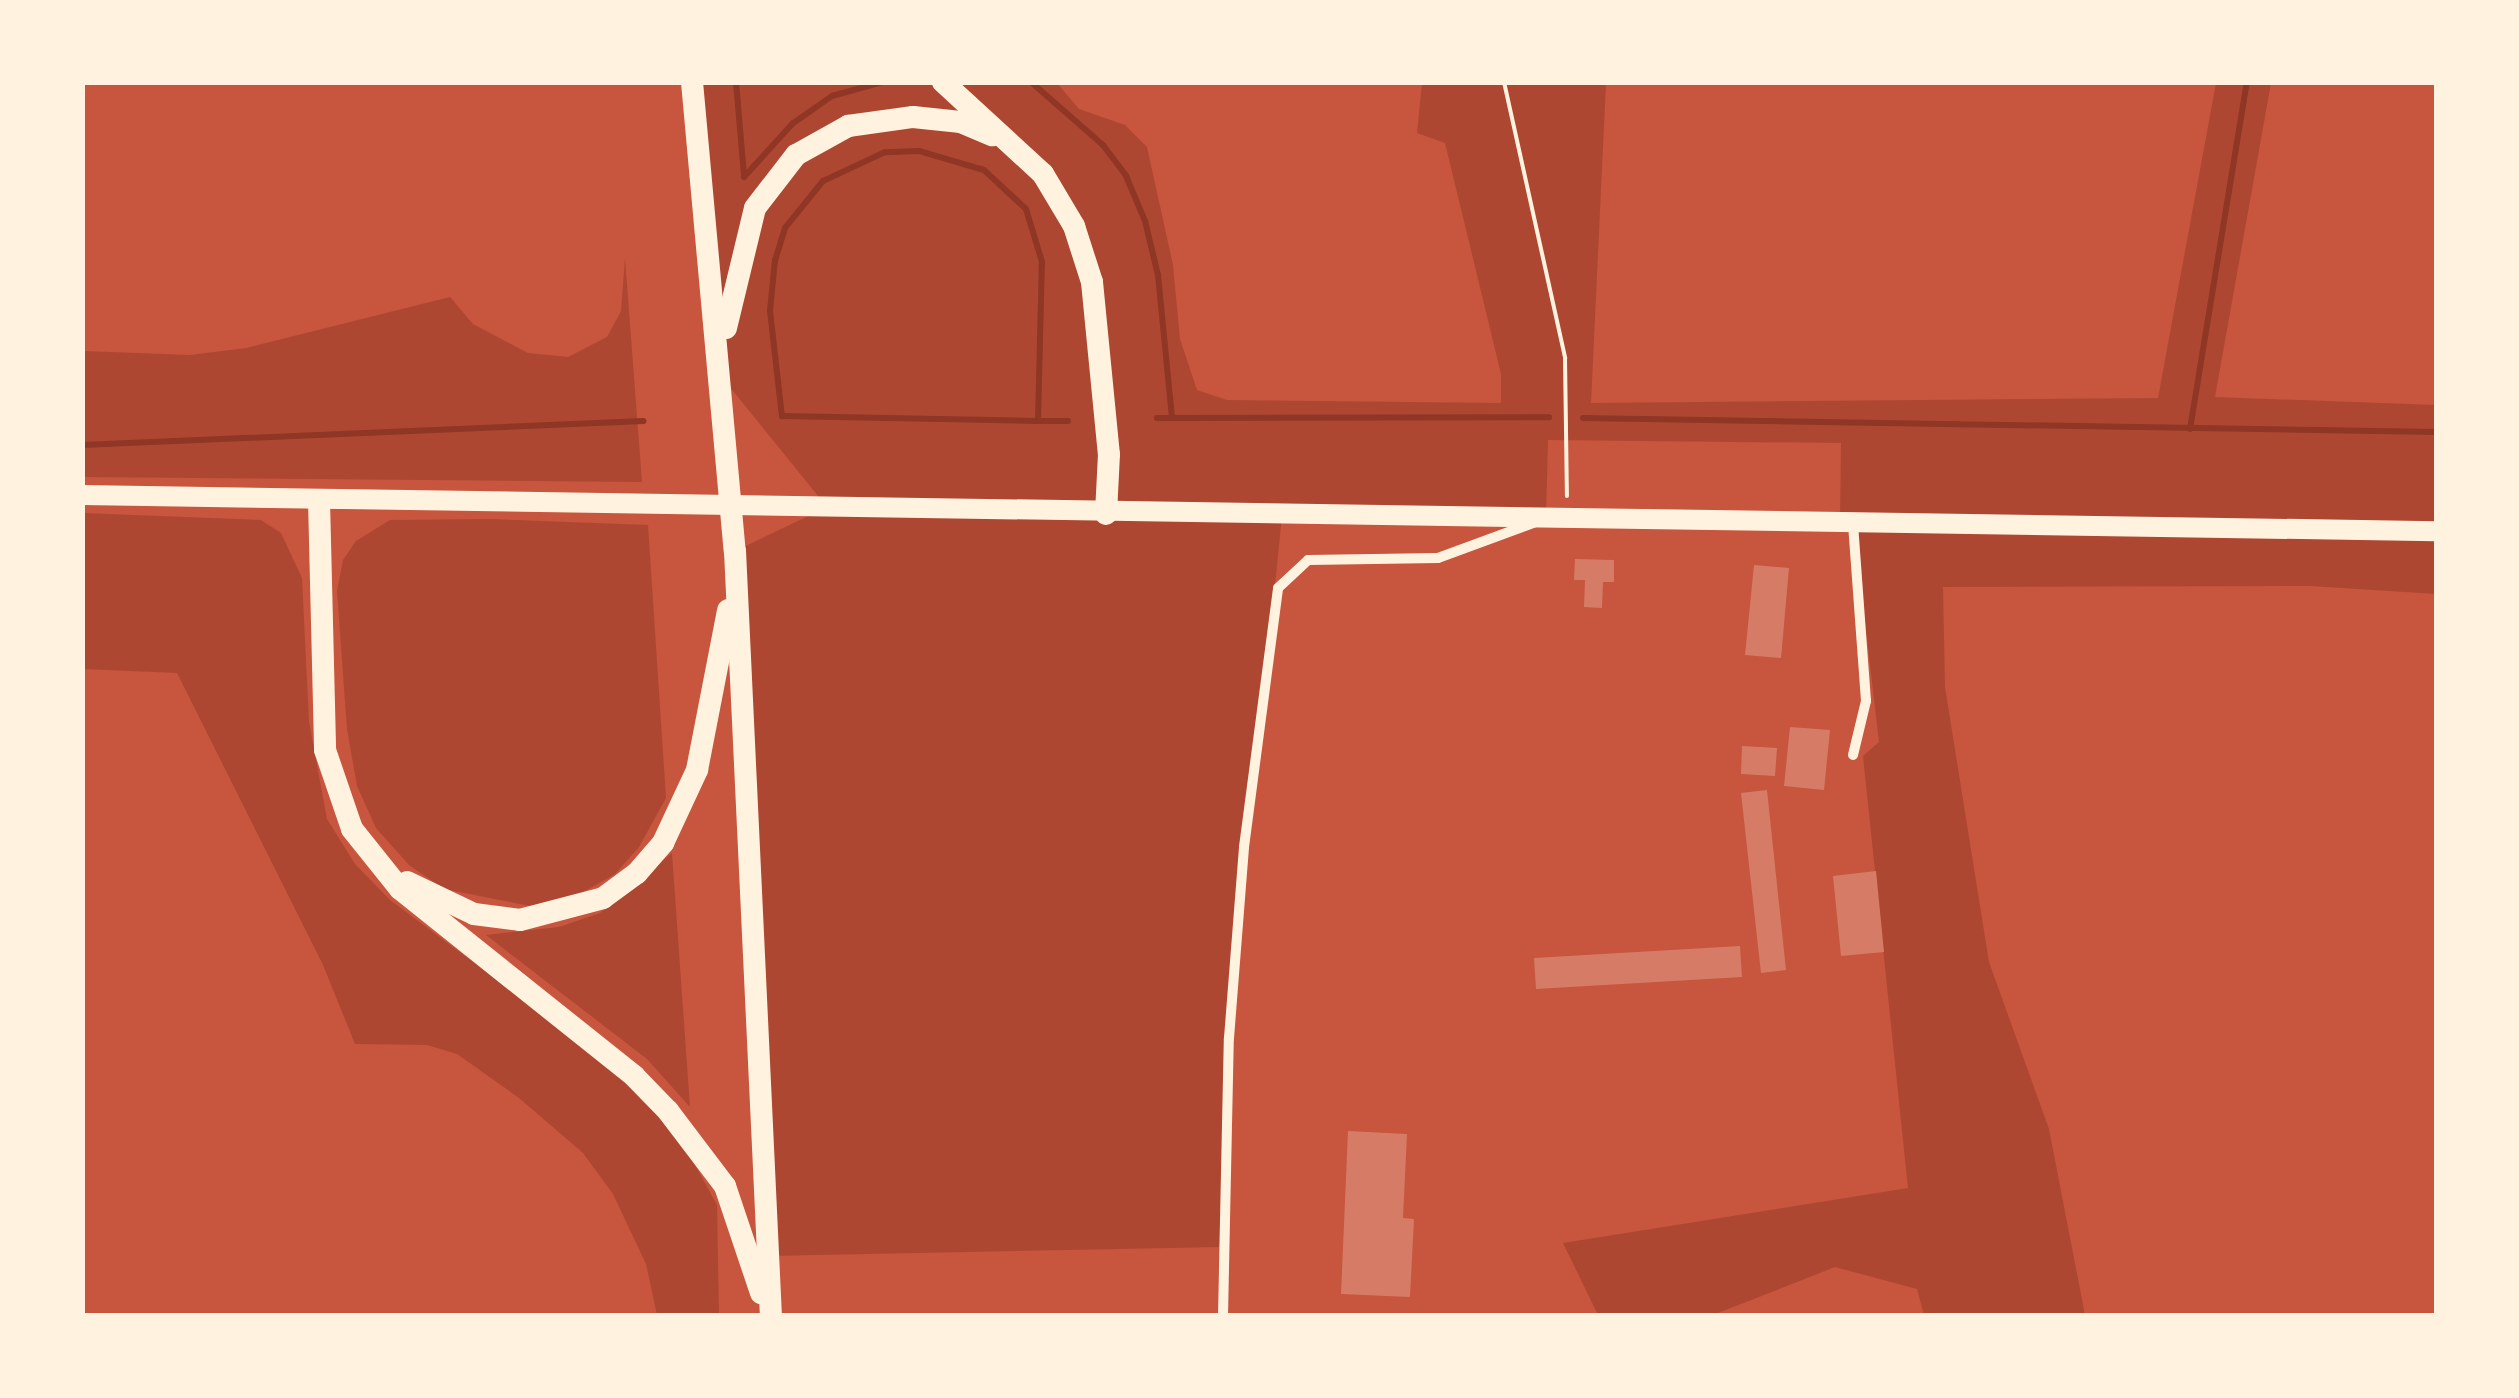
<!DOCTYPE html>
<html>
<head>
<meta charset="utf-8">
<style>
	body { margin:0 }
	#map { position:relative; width:2519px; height:1398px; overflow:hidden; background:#c8553d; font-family:Manrope,sans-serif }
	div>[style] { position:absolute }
	.green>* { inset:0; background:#ae4732 }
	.stream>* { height:6px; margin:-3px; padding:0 3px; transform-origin:3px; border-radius:3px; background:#8f3625 }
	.building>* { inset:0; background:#d67c66 }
	.path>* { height:4px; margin:-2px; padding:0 2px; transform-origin:2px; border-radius:2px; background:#fff3e0 }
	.minor>* { height:10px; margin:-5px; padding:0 5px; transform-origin:5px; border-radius:5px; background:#fff3e0 }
	.secondary>* { height:20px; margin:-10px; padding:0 10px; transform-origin:10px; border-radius:10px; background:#fff3e0 }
	.primary>* { height:22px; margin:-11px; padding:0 11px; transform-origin:11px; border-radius:11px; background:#fff3e0 }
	span { translate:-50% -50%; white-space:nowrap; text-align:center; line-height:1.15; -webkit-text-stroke:8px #fff3e0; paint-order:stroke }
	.frame { position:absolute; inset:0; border:85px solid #fff3e0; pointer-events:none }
</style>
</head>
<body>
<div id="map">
	<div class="green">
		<i style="clip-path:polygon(692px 83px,1057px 83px,1079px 109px,1125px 125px,1147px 147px,1173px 265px,1180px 339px,1197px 390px,1227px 400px,1501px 403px,1501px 374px,1445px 143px,1417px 133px,1422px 83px,1606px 83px,1591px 403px,2158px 398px,2216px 83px,2271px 83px,2215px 397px,2436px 405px,2436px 594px,2311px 586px,1943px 587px,1945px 687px,1989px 962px,2049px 1129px,2085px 1315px,1924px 1315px,1917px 1289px,1835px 1267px,1713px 1315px,1598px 1315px,1563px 1243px,1908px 1188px,1863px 756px,1879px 742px,1853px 521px,1840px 520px,1841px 443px,1548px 440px,1546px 517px,1282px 516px,1229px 1038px,1219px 1247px,768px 1256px,735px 551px,827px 507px,721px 376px)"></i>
		<i style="clip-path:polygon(625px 258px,642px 482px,83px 477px,83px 351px,190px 355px,246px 348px,450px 297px,473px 324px,528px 353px,568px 357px,607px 337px,621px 311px)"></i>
		<i style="clip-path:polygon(83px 513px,261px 520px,281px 533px,302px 578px,309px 722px,327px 819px,355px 864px,390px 900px,623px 1074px,684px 1145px,717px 1205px,719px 1315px,657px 1315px,646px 1264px,613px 1194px,583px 1153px,519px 1098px,457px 1054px,427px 1045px,355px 1044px,323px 965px,177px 673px,83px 669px)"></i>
		<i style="clip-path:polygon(491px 519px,648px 525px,666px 798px,639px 847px,615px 874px,578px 895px,530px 906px,444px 889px,409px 865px,376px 828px,357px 786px,347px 729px,337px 591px,343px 560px,356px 541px,390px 520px)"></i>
		<i style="clip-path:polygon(672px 853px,690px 1107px,647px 1059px,486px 935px,559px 927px,600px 913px)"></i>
	</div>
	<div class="stream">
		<i style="left:736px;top:82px;width:94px;rotate:85.1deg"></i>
		<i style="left:1031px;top:82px;width:96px;rotate:41.2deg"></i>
		<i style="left:1103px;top:145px;width:39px;rotate:53deg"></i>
		<i style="left:1126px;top:176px;width:49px;rotate:67.1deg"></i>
		<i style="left:1145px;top:221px;width:56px;rotate:76.5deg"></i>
		<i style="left:1158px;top:275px;width:143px;rotate:84.4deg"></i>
		<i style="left:744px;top:177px;width:72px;rotate:-47.8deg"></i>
		<i style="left:792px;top:124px;width:49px;rotate:-35deg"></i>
		<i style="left:832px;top:96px;width:52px;rotate:-15.6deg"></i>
		<i style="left:1157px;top:418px;width:392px;rotate:-0.1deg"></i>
		<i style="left:1583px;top:418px;width:853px;rotate:0.94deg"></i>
		<i style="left:1038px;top:421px;width:159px;rotate:-88.6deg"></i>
		<i style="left:1042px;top:262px;width:55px;rotate:-106.8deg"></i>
		<i style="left:1026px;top:209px;width:57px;rotate:-137.1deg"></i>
		<i style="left:984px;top:170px;width:68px;rotate:-163.7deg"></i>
		<i style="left:919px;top:151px;width:34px;rotate:178deg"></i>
		<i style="left:885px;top:152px;width:68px;rotate:154.9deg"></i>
		<i style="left:823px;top:181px;width:60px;rotate:129deg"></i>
		<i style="left:785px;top:228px;width:34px;rotate:107deg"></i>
		<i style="left:775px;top:260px;width:51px;rotate:95.6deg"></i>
		<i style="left:770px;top:311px;width:106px;rotate:83.5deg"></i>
		<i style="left:782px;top:416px;width:256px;rotate:1.1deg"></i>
		<i style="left:1038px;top:421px;width:30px"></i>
		<i style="left:2190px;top:429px;width:352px;rotate:-80.7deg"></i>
		<i style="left:82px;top:445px;width:562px;rotate:-2.45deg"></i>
	</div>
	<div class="building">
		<i style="clip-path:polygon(1575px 559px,1614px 560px,1614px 582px,1603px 582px,1602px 608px,1584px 607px,1585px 580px,1574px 580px)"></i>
		<i style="clip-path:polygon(1754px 565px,1789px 568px,1781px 658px,1745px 655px)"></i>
		<i style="clip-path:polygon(1790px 727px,1830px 730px,1824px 790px,1784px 786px)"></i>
		<i style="clip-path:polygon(1742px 746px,1777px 748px,1775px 776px,1741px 774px)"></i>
		<i style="clip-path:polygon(1767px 790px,1786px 970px,1761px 973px,1741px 793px)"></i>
		<i style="clip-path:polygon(1876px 871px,1884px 952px,1841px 956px,1833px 876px)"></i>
		<i style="clip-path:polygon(1740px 946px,1742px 977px,1536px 989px,1534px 958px)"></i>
		<i style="clip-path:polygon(1348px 1131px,1407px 1134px,1403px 1218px,1414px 1219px,1410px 1297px,1341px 1294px)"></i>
	</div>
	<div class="path">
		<i style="left:1504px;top:82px;width:283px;rotate:77.5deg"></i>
		<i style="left:1565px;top:358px;width:138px;rotate:89.2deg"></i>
	</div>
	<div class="minor">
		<i style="left:1853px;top:755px;width:56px;rotate:-76.5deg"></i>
		<i style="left:1866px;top:701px;width:179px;rotate:-94.2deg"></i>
		<i style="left:1223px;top:1316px;width:278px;rotate:-88.8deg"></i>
		<i style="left:1229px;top:1038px;width:192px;rotate:-85.5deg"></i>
		<i style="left:1244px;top:847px;width:261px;rotate:-82.5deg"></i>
		<i style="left:1278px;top:588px;width:41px;rotate:-43deg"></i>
		<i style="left:1308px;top:560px;width:130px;rotate:-0.9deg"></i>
		<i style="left:1438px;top:558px;width:104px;rotate:-20.2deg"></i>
	</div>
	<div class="secondary">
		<i style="left:82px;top:495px;width:2354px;rotate:0.88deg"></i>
	</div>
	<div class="primary">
		<i style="left:692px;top:82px;width:471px;rotate:84.8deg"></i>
		<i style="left:735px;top:551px;width:766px;rotate:87.31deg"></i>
		<i style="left:943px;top:82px;width:136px;rotate:42.6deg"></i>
		<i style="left:1043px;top:174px;width:61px;rotate:59.2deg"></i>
		<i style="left:1074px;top:226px;width:59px;rotate:72.2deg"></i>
		<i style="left:1092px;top:282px;width:173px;rotate:84.4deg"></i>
		<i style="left:1109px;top:454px;width:60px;rotate:92.9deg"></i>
		<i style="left:726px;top:328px;width:123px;rotate:-76.4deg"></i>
		<i style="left:755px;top:208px;width:67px;rotate:-52.3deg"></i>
		<i style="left:796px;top:155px;width:60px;rotate:-29.1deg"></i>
		<i style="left:848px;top:126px;width:66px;rotate:-7.9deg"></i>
		<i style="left:913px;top:117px;width:48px;rotate:5.9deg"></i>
		<i style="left:961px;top:122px;width:34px;rotate:23deg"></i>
		<i style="left:319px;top:500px;width:250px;rotate:88.6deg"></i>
		<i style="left:325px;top:750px;width:83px;rotate:71.1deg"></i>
		<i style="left:352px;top:829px;width:77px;rotate:51.3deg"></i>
		<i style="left:400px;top:889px;width:300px;rotate:38.6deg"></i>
		<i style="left:634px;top:1076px;width:49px;rotate:45.8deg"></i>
		<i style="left:668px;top:1111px;width:94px;rotate:52.8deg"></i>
		<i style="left:725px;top:1186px;width:113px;rotate:71.4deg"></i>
		<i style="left:407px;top:882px;width:74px;rotate:25.5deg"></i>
		<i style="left:474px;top:914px;width:46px;rotate:7.4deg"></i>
		<i style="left:520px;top:920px;width:86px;rotate:-14.8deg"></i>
		<i style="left:603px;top:898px;width:42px;rotate:-36.3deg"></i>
		<i style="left:637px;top:873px;width:40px;rotate:-49deg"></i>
		<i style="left:663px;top:843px;width:81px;rotate:-65deg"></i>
		<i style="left:697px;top:770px;width:163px;rotate:-79deg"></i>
	</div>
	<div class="frame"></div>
</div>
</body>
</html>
